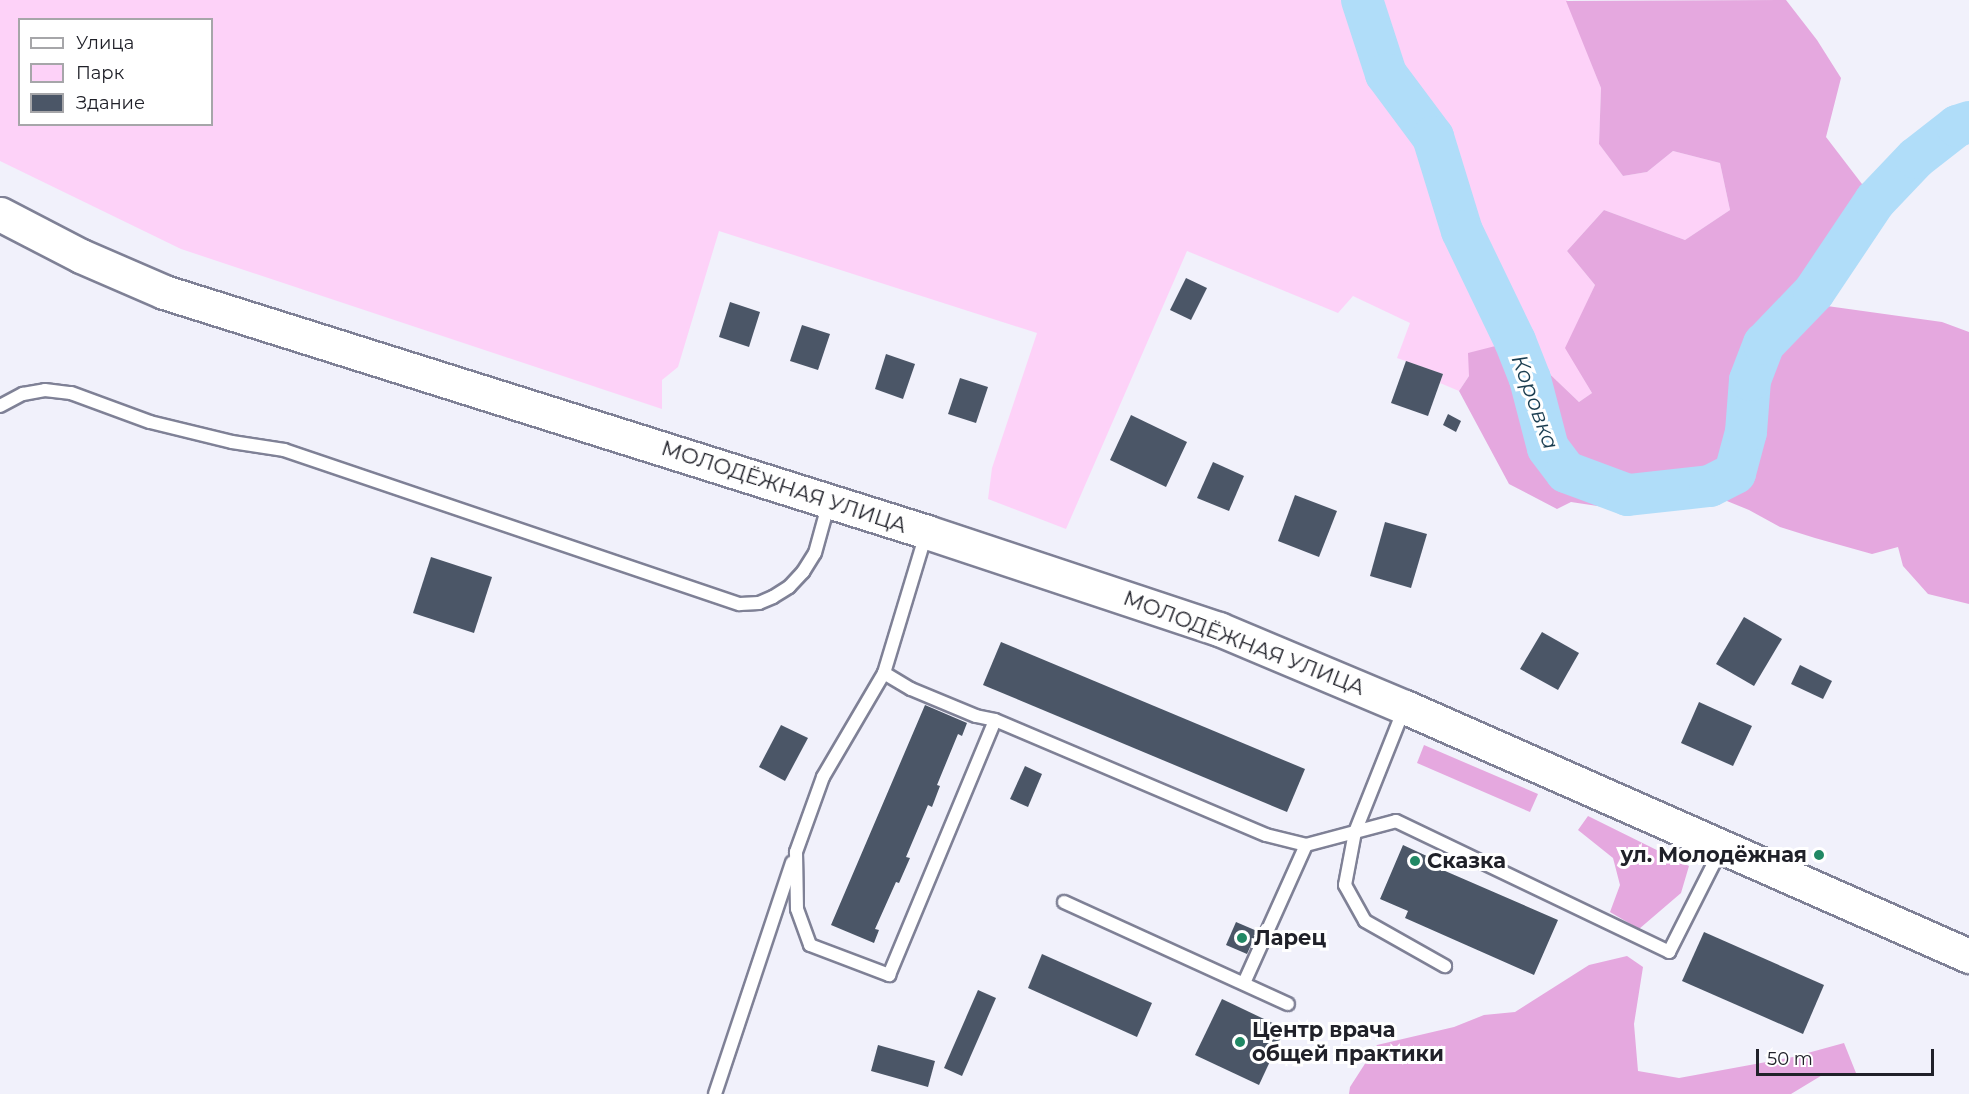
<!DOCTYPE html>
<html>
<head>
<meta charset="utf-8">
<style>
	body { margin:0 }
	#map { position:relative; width:1969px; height:1094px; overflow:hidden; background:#f1f1fb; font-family:Montserrat,sans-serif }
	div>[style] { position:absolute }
	.green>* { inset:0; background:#fdd2f8 }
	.forest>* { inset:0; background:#e5a8df }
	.river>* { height:42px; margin:-21px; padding:0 21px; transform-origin:21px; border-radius:21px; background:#b0ddf9 }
	.building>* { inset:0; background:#4b5667 }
	.roads { filter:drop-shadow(2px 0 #7f8196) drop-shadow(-2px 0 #7f8196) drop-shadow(0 2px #7f8196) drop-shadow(0 -2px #7f8196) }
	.lane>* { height:12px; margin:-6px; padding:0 6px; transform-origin:6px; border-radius:6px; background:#fff }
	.primary>* { height:33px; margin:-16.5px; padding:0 16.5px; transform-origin:16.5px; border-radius:16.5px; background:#fff }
	.dots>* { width:16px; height:16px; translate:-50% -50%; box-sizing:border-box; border:3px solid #fff; border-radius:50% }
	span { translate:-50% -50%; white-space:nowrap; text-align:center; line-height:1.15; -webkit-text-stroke:6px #fff; paint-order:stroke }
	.street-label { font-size:21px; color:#202129 }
	.poi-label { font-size:21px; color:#202129; font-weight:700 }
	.right { translate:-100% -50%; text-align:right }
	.left { translate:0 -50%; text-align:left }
	.water-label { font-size:22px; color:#1a3d50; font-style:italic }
	.legend { position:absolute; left:18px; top:18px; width:195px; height:108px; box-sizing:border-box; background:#fff; border:2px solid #a6a6a9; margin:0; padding:8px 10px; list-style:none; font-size:18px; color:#202129 }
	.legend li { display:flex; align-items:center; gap:12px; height:30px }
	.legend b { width:30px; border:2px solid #a6a6a9 }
	.scale { position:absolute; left:1756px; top:1049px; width:178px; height:27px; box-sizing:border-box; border:3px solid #202129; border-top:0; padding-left:8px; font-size:18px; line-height:21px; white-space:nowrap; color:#202129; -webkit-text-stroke:4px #fff; paint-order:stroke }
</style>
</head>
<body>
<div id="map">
	<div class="green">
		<i style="clip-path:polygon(evenodd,0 0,1567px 0,1601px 88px,1599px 144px,1623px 176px,1647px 172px,1673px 151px,1720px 163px,1730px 210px,1685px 240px,1604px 210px,1567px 251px,1595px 285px,1566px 348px,1592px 393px,1579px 402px,1515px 341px,1469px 376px,1459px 391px,1440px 383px,1443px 374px,1397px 358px,1410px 323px,1353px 296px,1338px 313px,1187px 251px,1066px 529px,988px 499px,992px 468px,1037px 333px,719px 231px,678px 367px,662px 380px,662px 409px,181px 249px,0 161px,0 0,20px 20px,212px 20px,212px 124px,20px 124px,20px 20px)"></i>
	</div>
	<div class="forest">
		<i style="clip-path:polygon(1786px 0,1817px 40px,1841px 78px,1826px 137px,1875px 201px,1855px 196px,1800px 293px,1827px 306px,1942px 322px,1969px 332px,1969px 604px,1928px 594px,1903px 566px,1898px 547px,1872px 554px,1815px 538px,1780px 527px,1749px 510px,1700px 490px,1674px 508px,1624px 510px,1571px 502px,1557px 509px,1509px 484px,1459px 391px,1469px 376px,1468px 353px,1515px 341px,1579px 402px,1592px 393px,1565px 348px,1595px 285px,1567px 251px,1604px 210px,1685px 240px,1730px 210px,1720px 163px,1673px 151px,1647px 172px,1623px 176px,1599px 144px,1601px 88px,1566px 1px)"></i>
		<i style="clip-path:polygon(1424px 745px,1538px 794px,1530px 812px,1417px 763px)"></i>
		<i style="clip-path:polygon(1588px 816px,1689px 866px,1681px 893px,1639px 929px,1610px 912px,1620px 885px,1613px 858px,1578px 830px)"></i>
		<i style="clip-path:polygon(1627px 956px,1643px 967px,1634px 1024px,1638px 1071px,1679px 1078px,1793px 1057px,1844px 1043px,1856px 1073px,1824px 1074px,1791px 1094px,1349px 1094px,1350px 1087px,1377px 1045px,1454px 1027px,1484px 1015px,1515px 1012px,1589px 965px)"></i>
	</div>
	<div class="river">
		<i style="left:1362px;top:0;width:78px;rotate:72deg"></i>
		<i style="left:1386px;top:74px;width:79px;rotate:53.3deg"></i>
		<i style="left:1433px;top:137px;width:98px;rotate:72.9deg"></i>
		<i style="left:1462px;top:231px;width:122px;rotate:64.3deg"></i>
		<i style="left:1515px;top:341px;width:41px;rotate:68.5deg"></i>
		<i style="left:1530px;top:379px;width:71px;rotate:75.4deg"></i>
		<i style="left:1548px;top:448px;width:30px;rotate:53deg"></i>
		<i style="left:1566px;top:472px;width:66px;rotate:20.4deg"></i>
		<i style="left:1628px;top:495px;width:82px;rotate:-6.3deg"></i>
		<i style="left:1710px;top:486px;width:28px;rotate:-27deg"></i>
		<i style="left:1735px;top:473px;width:42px;rotate:-75deg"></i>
		<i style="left:1746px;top:432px;width:52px;rotate:-85.6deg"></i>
		<i style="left:1750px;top:380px;width:39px;rotate:-69deg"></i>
		<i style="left:1764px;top:344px;width:72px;rotate:-46.1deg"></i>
		<i style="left:1814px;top:292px;width:110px;rotate:-56.2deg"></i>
		<i style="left:1875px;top:201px;width:59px;rotate:-46.4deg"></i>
		<i style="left:1916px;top:158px;width:52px;rotate:-38deg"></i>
		<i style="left:1957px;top:126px;width:13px;rotate:-18deg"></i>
	</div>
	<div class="building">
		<i style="clip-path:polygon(1186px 278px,1207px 288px,1191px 320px,1170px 310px)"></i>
		<i style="clip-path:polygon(730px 302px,760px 312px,749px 347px,719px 337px)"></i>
		<i style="clip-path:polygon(802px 325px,830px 334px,818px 370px,790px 361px)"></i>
		<i style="clip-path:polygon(886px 354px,915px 364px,903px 399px,875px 389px)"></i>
		<i style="clip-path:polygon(1406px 361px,1443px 374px,1428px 416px,1391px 403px)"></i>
		<i style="clip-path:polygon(960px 378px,988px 387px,976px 423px,948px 414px)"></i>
		<i style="clip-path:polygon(1448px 414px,1461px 421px,1456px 432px,1443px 425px)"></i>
		<i style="clip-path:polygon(1131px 415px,1187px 442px,1166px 487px,1110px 460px)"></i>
		<i style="clip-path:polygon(1213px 462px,1244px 476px,1229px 511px,1197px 498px)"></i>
		<i style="clip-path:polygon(1295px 495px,1337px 511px,1319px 557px,1278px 541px)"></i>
		<i style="clip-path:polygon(1385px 522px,1427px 534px,1411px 588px,1370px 576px)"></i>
		<i style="clip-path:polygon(431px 557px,492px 577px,474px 633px,413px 613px)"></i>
		<i style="clip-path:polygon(1744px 617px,1782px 639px,1754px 686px,1716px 664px)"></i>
		<i style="clip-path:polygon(1542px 632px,1579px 653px,1558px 690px,1520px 669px)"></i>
		<i style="clip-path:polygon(1001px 642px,1305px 769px,1287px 812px,983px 685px)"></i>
		<i style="clip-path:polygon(1800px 665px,1832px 681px,1823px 699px,1791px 684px)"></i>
		<i style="clip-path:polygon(1699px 702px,1752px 726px,1733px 766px,1681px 743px)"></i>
		<i style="clip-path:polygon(925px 705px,967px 723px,962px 736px,958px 734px,937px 785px,940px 786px,932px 807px,928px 805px,906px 857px,910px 858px,899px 883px,896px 882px,875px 929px,879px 930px,874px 943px,831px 925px)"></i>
		<i style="clip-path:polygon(781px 725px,808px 738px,785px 781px,759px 767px)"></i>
		<i style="clip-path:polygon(1025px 766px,1042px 774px,1028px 807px,1010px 799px)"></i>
		<i style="clip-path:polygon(1403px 845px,1431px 858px,1429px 864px,1558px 920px,1534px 975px,1405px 918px,1408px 911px,1380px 899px)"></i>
		<i style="clip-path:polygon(1236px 922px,1257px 931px,1247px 954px,1226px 945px)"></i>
		<i style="clip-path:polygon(1704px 932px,1824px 985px,1803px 1034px,1682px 981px)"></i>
		<i style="clip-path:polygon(1042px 954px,1152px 1003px,1137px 1037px,1028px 988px)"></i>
		<i style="clip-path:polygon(978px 990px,996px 998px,962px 1076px,944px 1068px)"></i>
		<i style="clip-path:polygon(1222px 999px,1285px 1029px,1259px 1085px,1195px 1055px)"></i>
		<i style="clip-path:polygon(878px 1045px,935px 1061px,928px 1087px,871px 1071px)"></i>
	</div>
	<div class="roads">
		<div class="lane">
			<i style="left:0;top:406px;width:26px;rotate:-28deg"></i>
			<i style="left:23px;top:394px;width:22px;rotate:-10deg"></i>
			<i style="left:45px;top:390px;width:26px;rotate:7deg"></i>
			<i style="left:71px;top:393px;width:84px;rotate:20.2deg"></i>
			<i style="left:150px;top:422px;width:84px;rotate:13.7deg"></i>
			<i style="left:232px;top:442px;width:53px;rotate:8.7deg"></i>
			<i style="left:284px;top:450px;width:481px;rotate:18.7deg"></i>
			<i style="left:740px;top:604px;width:19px;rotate:-3deg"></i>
			<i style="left:759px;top:603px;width:15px;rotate:-23deg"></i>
			<i style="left:773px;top:597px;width:19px;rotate:-32deg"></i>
			<i style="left:789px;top:587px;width:21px;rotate:-47deg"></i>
			<i style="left:803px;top:572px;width:22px;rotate:-58deg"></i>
			<i style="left:815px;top:553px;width:53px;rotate:-74.6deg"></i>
			<i style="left:926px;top:534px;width:145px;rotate:106.8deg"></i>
			<i style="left:884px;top:673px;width:121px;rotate:120.4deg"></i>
			<i style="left:823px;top:777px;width:80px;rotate:109.8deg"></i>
			<i style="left:796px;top:852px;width:57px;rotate:89deg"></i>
			<i style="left:797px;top:909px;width:38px;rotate:70deg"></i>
			<i style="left:810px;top:945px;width:85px;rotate:20.8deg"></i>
			<i style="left:889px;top:975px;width:276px;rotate:-67.4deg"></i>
			<i style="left:884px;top:673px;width:31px;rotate:31deg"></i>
			<i style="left:911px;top:689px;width:70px;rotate:22.6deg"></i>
			<i style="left:976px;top:716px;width:19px;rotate:12deg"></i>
			<i style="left:995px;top:720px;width:294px;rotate:23deg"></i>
			<i style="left:1266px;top:835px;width:41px;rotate:14deg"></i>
			<i style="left:1306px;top:845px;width:151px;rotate:114.2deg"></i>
			<i style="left:1404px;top:709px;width:132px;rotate:111.7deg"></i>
			<i style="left:1355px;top:832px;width:54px;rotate:100.7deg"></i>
			<i style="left:1345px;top:885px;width:41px;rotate:60.9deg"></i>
			<i style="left:1365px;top:921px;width:92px;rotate:29.4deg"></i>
			<i style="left:1306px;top:845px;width:93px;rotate:-14.9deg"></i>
			<i style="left:1396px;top:821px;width:303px;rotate:25.6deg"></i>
			<i style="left:1669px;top:952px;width:118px;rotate:-63.2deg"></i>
			<i style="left:1064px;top:902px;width:246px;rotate:24.5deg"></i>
			<i style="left:715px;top:1094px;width:244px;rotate:-71.6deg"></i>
		</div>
		<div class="primary">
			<i style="left:0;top:214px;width:91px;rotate:27.4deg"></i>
			<i style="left:81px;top:256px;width:90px;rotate:23.4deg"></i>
			<i style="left:164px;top:292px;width:800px;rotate:17.46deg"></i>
			<i style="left:927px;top:532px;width:308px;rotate:18.4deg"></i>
			<i style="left:1219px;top:629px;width:202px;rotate:22.8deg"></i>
			<i style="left:1405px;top:707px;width:617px;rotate:23.82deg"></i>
		</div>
	</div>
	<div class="dots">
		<i style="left:1819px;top:855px;background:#218864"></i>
		<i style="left:1415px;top:861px;background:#218864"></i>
		<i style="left:1242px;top:938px;background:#218864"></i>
		<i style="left:1240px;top:1042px;background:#218864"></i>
	</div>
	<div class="street-label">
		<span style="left:784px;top:487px;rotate:18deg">МОЛОДЁЖНАЯ УЛИЦА</span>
		<span style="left:1244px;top:643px;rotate:21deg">МОЛОДЁЖНАЯ УЛИЦА</span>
	</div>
	<div class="poi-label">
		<span class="right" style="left:1807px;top:855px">ул. Молодёжная</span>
		<span class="left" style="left:1427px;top:861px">Сказка</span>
		<span class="left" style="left:1254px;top:938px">Ларец</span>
		<span class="left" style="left:1252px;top:1042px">Центр врача<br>общей практики</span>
	</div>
	<div class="water-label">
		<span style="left:1535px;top:402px;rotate:70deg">Коровка</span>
	</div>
	<ul class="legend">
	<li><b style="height:8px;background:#fff"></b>Улица</li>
	<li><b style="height:16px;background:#fdd2f8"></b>Парк</li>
	<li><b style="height:16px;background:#4b5667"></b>Здание</li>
	</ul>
	<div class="scale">50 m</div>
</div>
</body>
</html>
